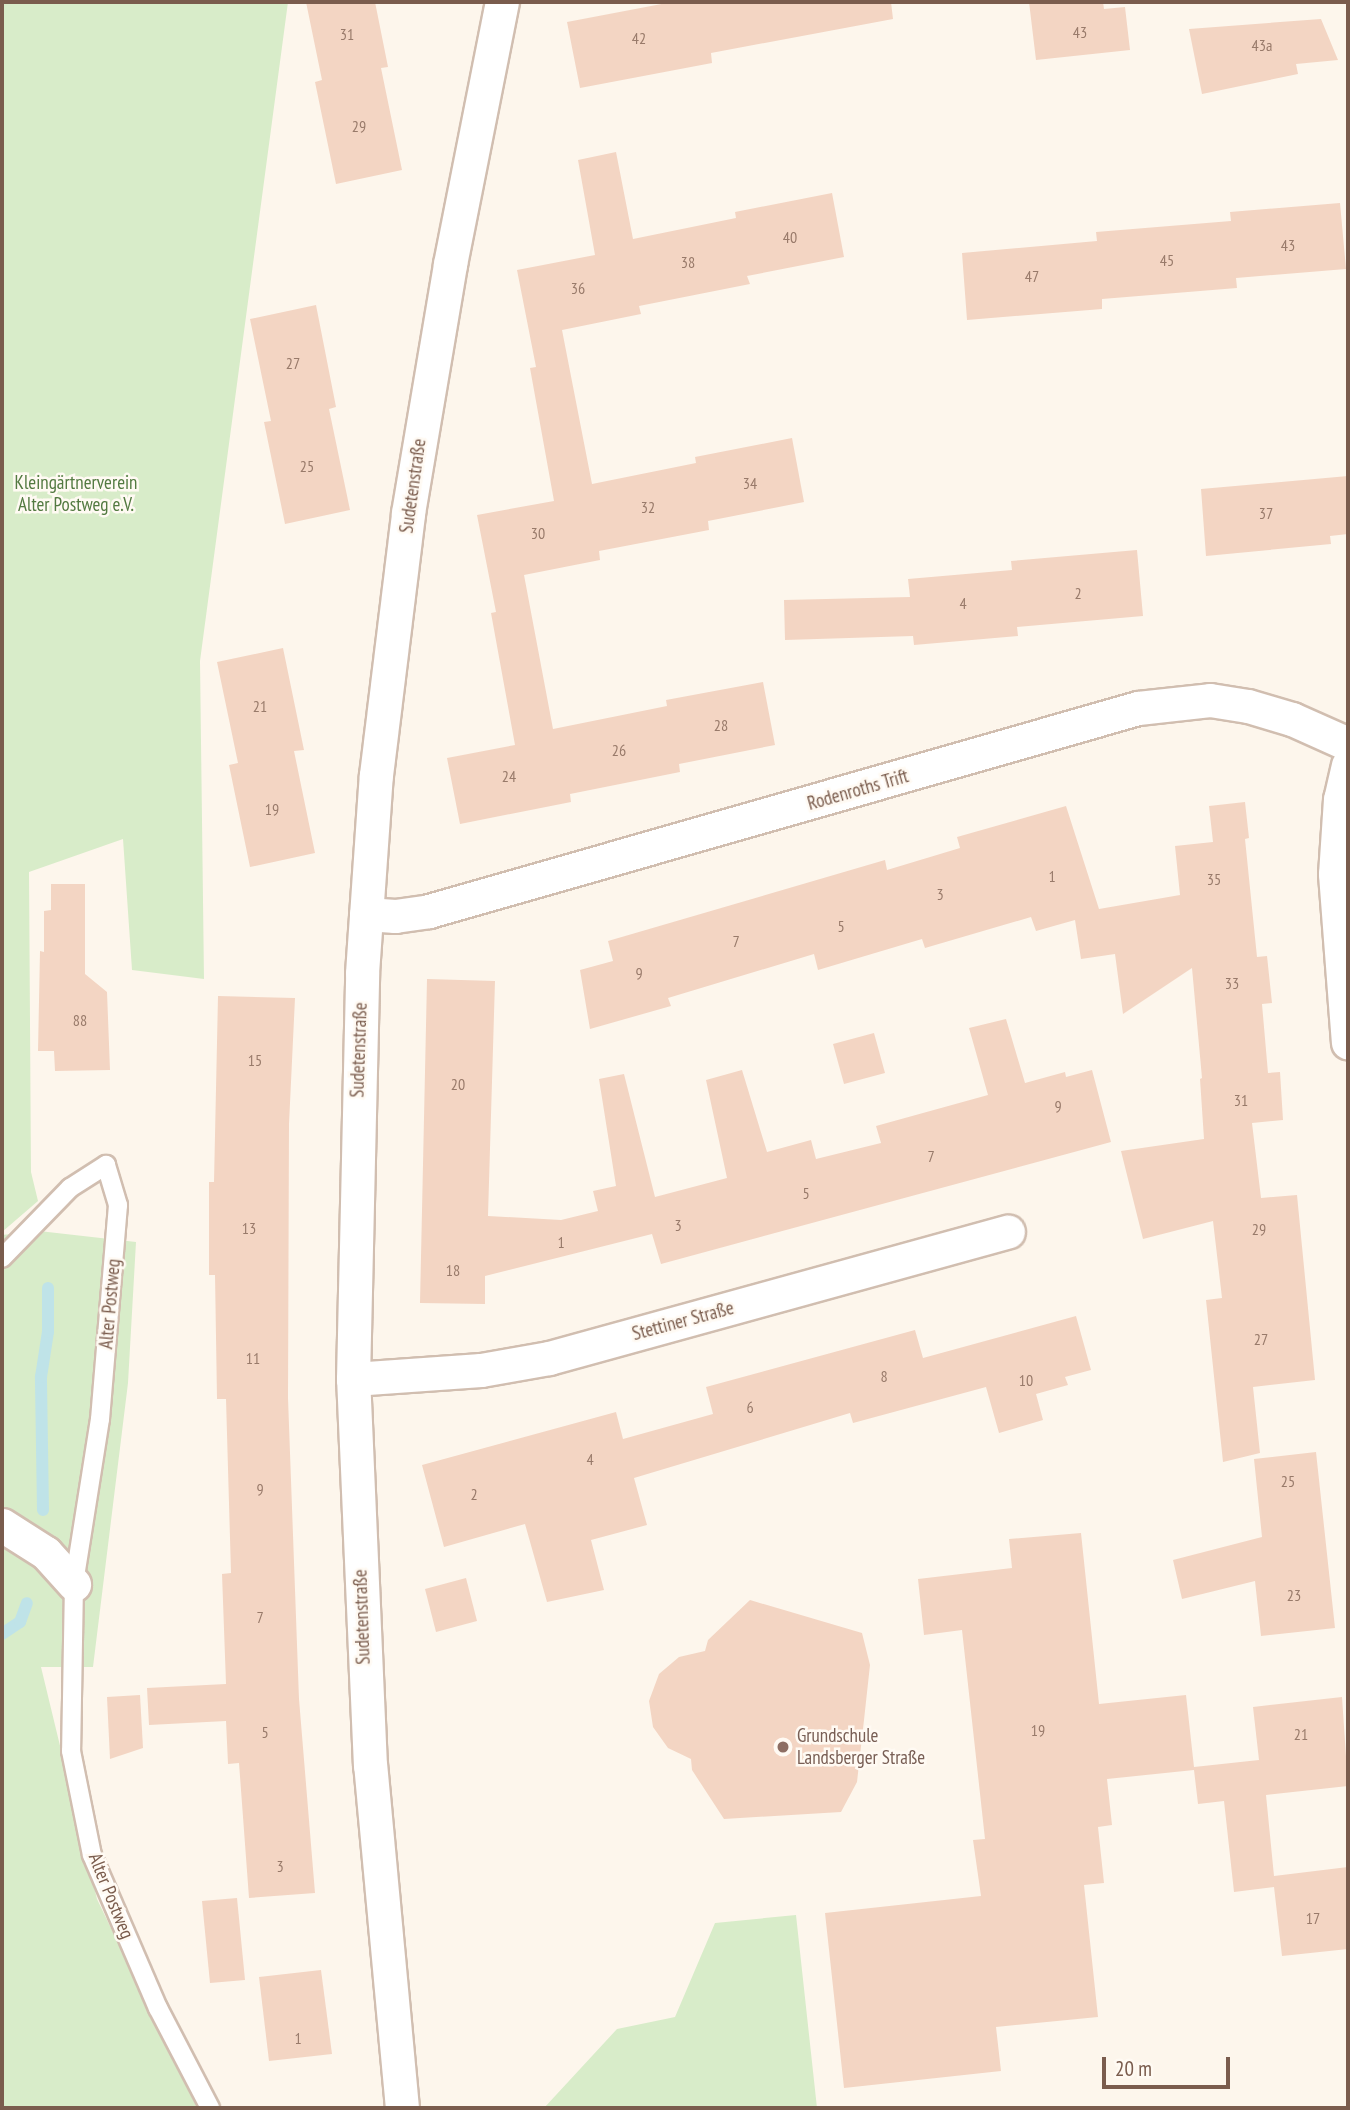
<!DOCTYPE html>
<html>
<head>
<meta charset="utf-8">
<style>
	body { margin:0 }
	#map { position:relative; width:1350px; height:2110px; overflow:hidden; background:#fdf6ec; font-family:"PT Sans Narrow",sans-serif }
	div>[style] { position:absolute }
	.green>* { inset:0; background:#d8ecc9 }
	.stream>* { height:12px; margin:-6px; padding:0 6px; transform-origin:6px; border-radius:6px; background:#bfe3e8 }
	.building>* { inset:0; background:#f3d5c3 }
	.roads { filter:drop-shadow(2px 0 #d1beb0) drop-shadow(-2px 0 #d1beb0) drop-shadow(0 2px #d1beb0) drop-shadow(0 -2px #d1beb0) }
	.lane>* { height:18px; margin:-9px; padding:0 9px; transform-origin:9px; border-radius:9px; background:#fff }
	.street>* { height:33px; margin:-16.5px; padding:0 16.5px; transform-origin:16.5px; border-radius:16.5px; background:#fff }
	.dots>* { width:19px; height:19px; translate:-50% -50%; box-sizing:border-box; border:4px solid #fffaf3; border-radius:50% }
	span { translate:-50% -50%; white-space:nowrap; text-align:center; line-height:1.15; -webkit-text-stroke:5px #fffaf3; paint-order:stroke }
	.number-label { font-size:16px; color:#987a6a }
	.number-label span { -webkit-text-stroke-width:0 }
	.park-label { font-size:19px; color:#537a41 }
	.street-label { font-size:19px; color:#7a5c4d }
	.education-label { font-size:19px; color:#785e54 }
	.left { translate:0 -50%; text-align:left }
	.frame { position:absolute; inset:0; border:4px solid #7a5c4d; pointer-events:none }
	.scale { position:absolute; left:1102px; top:2057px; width:128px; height:32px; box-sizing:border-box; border:4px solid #7a5c4d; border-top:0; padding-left:9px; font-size:21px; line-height:24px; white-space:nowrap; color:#7a5c4d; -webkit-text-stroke:5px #fffaf3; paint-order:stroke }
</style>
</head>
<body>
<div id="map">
	<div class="green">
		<i style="clip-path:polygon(2px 2px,288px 2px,200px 661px,204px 979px,132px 970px,123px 839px,29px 872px,31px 1172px,38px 1201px,2px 1232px)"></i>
		<i style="clip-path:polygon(39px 1231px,136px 1242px,128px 1383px,93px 1667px,41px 1667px,97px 1899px,197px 2108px,2px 2108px,2px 1235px)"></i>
		<i style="clip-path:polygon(796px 1915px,817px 2108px,544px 2108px,617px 2029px,675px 2017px,715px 1923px)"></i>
	</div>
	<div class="stream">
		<i style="left:43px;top:1510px;width:133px;rotate:-90.9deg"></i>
		<i style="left:41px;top:1377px;width:46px;rotate:-81.2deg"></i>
		<i style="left:48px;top:1332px;width:44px;rotate:-90deg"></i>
		<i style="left:2px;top:1634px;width:22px;rotate:-34deg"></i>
		<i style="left:20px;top:1622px;width:20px;rotate:-70deg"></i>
	</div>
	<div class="building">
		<i style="clip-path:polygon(306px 2px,375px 2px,388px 67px,381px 68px,402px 170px,336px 184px,315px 82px,322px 80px)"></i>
		<i style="clip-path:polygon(672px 2px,891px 2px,893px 19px,711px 53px,712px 63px,580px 88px,567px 22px)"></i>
		<i style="clip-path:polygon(1029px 2px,1103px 2px,1104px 9px,1125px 7px,1130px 50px,1036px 60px)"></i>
		<i style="clip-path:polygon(1321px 19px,1338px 60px,1296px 64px,1298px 74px,1202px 94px,1189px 29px)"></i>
		<i style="clip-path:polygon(616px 152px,633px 239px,736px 218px,735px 212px,832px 193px,844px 257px,747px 276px,750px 284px,639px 306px,641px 314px,562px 330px,592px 484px,696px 463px,695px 457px,792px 438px,804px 502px,708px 521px,709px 530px,599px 551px,600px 560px,524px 575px,553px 729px,667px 706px,666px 700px,763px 682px,775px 745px,679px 764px,680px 772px,570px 794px,571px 802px,460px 824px,447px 758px,515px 745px,491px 613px,496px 612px,477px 515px,554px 501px,530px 368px,536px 367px,517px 270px,595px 255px,578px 160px)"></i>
		<i style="clip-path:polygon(1340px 203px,1346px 269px,1236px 278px,1237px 288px,1102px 299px,1102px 309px,967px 320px,962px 253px,1097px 241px,1096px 232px,1231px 221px,1230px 212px)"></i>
		<i style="clip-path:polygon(316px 305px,336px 407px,329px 409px,350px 510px,285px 524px,264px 422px,271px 421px,250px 319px)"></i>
		<i style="clip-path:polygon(1348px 476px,1348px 534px,1330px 536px,1331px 544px,1206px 556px,1201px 489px)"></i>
		<i style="clip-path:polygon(1137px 550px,1143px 616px,1017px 627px,1018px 636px,914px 645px,913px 636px,785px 640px,784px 600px,910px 597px,908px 579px,1012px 570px,1011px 561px)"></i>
		<i style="clip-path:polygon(283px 648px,304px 750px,294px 751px,315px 853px,250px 867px,229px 765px,238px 763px,217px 662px)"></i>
		<i style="clip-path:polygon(1245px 802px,1249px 838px,1245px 839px,1257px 957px,1267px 956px,1272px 1003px,1262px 1004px,1268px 1073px,1280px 1072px,1283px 1120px,1252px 1123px,1261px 1198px,1297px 1195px,1315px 1380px,1253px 1387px,1260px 1453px,1223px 1462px,1206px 1300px,1222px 1298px,1213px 1221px,1143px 1239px,1121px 1151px,1204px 1139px,1200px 1079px,1202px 1078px,1192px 968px,1123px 1014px,1115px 954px,1081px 959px,1075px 920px,1036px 931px,1031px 917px,925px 948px,922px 939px,818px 970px,814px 954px,668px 998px,671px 1006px,590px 1029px,580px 970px,613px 961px,608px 941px,885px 860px,887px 870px,960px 848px,957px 837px,1066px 806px,1099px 909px,1180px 895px,1175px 846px,1213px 842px,1209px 806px)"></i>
		<i style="clip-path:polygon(51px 884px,85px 884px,85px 974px,107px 992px,110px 1070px,55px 1071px,54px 1051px,38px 1051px,40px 951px,44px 952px,44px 911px,51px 910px)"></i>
		<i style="clip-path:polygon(427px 979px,495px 981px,488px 1216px,561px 1220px,598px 1211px,593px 1191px,616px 1186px,599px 1079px,624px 1074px,655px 1197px,727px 1178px,706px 1080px,742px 1070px,767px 1152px,811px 1140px,816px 1159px,881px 1143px,876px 1126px,988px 1095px,969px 1028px,1006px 1019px,1025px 1083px,1065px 1072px,1066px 1077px,1092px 1070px,1111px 1142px,661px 1264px,652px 1234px,485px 1276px,485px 1304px,420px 1303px)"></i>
		<i style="clip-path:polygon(218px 996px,295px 998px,289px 1124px,288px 1398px,299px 1699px,315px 1893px,249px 1898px,239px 1763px,228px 1764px,226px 1721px,149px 1725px,147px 1688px,226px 1684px,222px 1574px,231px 1573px,226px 1399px,217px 1399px,215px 1275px,209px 1275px,209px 1182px,214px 1182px)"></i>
		<i style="clip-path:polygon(874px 1033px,885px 1073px,844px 1084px,833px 1044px)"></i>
		<i style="clip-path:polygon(1076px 1316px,1091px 1370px,1065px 1377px,1068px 1385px,1036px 1394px,1043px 1420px,999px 1433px,986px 1387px,853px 1423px,850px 1413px,634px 1478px,647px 1525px,591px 1540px,604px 1590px,547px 1602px,525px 1524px,444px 1547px,422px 1465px,616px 1412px,623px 1439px,713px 1414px,706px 1387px,915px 1330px,923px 1358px)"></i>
		<i style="clip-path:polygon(1316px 1452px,1335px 1628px,1261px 1636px,1255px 1581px,1182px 1599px,1173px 1560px,1262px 1537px,1254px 1459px)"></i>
		<i style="clip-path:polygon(1081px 1533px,1099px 1704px,1186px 1695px,1194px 1767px,1259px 1760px,1253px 1707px,1342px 1697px,1348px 1786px,1266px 1795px,1274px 1876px,1348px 1867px,1348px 1949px,1282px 1956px,1274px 1887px,1234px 1892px,1224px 1801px,1198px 1804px,1194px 1770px,1107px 1779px,1112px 1825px,1098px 1827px,1104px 1883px,1084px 1885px,1098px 2017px,996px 2027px,1001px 2071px,844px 2088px,825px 1913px,981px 1896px,973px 1840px,985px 1839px,962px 1630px,924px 1635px,918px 1579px,1012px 1568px,1009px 1539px)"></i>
		<i style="clip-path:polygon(466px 1578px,477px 1621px,436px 1632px,425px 1589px)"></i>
		<i style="clip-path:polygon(750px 1600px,862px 1633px,870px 1665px,864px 1720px,857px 1782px,841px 1812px,724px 1819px,692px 1770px,691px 1759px,668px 1748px,653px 1727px,649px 1701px,659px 1674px,679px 1657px,705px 1651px,708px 1640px)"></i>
		<i style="clip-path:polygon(140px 1695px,143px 1748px,110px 1759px,107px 1697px)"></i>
		<i style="clip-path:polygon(237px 1898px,245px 1980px,210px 1983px,202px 1901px)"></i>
		<i style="clip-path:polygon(321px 1970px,332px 2054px,269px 2061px,259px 1977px)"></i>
	</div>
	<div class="roads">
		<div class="lane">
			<i style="left:2px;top:1258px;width:98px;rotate:-45.8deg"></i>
			<i style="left:70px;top:1188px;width:43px;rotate:-32.6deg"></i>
			<i style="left:106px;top:1165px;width:42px;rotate:73.3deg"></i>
			<i style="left:118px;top:1205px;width:215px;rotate:94.8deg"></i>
			<i style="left:100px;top:1419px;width:167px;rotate:99deg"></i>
			<i style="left:74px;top:1584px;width:167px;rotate:91deg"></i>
			<i style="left:71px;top:1751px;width:106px;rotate:78.6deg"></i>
			<i style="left:92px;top:1855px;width:167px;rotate:66.7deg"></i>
			<i style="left:158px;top:2008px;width:113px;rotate:62.5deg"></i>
		</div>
		<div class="street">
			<i style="left:1348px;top:765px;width:35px;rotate:103deg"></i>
			<i style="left:1340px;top:799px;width:75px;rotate:93.8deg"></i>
			<i style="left:1335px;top:874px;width:169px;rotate:85.6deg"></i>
			<i style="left:366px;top:914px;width:29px;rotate:4deg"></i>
			<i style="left:395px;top:916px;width:34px;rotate:-8deg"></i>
			<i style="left:429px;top:911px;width:737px;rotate:-15.98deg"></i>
			<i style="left:1138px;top:708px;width:72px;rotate:-6.3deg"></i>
			<i style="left:1210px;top:700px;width:38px;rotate:9deg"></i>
			<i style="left:1248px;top:706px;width:46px;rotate:16.5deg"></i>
			<i style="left:1292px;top:719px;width:61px;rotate:24.1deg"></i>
			<i style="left:353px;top:1379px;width:128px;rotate:-4deg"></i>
			<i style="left:481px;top:1370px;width:69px;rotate:-10deg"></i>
			<i style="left:549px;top:1358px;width:476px;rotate:-15.4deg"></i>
			<i style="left:2px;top:1525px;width:52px;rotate:32.5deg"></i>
			<i style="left:46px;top:1553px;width:42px;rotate:47.9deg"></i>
			<i style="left:402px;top:2108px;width:343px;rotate:-95.3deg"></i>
			<i style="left:370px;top:1766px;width:387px;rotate:-92.5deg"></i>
			<i style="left:353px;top:1379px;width:406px;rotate:-88.7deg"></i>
			<i style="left:362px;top:973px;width:198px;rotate:-86deg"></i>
			<i style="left:376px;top:775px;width:264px;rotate:-83deg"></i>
			<i style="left:408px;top:513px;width:253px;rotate:-80.4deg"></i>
			<i style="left:450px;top:264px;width:267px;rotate:-78.8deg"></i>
		</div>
	</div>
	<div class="dots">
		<i style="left:783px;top:1747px;background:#8d6e63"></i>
	</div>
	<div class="number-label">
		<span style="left:1080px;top:32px">43</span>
		<span style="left:347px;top:34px">31</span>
		<span style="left:639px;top:38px">42</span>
		<span style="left:1262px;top:45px">43a</span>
		<span style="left:359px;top:126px">29</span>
		<span style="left:790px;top:237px">40</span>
		<span style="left:1288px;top:245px">43</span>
		<span style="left:1167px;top:260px">45</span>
		<span style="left:688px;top:262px">38</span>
		<span style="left:1032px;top:276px">47</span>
		<span style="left:578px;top:288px">36</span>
		<span style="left:293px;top:363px">27</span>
		<span style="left:307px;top:466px">25</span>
		<span style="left:750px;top:483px">34</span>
		<span style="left:648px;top:507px">32</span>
		<span style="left:1266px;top:513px">37</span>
		<span style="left:538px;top:533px">30</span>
		<span style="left:1078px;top:593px">2</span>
		<span style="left:963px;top:603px">4</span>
		<span style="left:260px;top:706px">21</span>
		<span style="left:721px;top:725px">28</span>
		<span style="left:619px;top:750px">26</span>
		<span style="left:509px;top:776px">24</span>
		<span style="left:272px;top:809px">19</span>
		<span style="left:1052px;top:876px">1</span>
		<span style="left:1214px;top:879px">35</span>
		<span style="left:940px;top:894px">3</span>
		<span style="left:841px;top:926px">5</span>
		<span style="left:736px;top:941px">7</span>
		<span style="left:639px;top:973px">9</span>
		<span style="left:1232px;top:983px">33</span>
		<span style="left:80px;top:1020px">88</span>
		<span style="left:255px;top:1060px">15</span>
		<span style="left:458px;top:1084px">20</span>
		<span style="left:1241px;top:1100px">31</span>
		<span style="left:1058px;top:1106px">9</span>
		<span style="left:931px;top:1156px">7</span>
		<span style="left:806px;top:1193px">5</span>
		<span style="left:678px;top:1225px">3</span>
		<span style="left:249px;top:1228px">13</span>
		<span style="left:1259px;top:1229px">29</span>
		<span style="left:561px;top:1242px">1</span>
		<span style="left:453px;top:1270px">18</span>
		<span style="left:1261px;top:1339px">27</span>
		<span style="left:253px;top:1358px">11</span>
		<span style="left:884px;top:1376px">8</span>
		<span style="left:1026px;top:1380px">10</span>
		<span style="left:750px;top:1407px">6</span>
		<span style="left:590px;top:1459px">4</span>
		<span style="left:1288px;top:1481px">25</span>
		<span style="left:260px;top:1489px">9</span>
		<span style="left:474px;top:1494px">2</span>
		<span style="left:1294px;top:1595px">23</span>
		<span style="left:260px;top:1617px">7</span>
		<span style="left:1038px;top:1730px">19</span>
		<span style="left:265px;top:1732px">5</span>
		<span style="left:1301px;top:1734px">21</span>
		<span style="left:280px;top:1866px">3</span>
		<span style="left:1313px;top:1918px">17</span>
		<span style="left:298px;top:2038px">1</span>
	</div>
	<div class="park-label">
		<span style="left:76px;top:494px">Kleingärtnerverein<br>Alter Postweg e.V.</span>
	</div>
	<div class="street-label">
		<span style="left:413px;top:486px;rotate:-82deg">Sudetenstraße</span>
		<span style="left:858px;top:790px;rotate:-16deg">Rodenroths Trift</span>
		<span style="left:359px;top:1050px;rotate:-88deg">Sudetenstraße</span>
		<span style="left:110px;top:1304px;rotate:-85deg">Alter Postweg</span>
		<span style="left:683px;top:1321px;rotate:-15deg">Stettiner Straße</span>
		<span style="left:362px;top:1617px;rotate:-92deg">Sudetenstraße</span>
		<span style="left:111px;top:1896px;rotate:68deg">Alter Postweg</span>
	</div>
	<div class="education-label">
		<span class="left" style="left:797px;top:1747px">Grundschule<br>Landsberger Straße</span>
	</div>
	<div class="frame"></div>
	<div class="scale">20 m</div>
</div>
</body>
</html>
